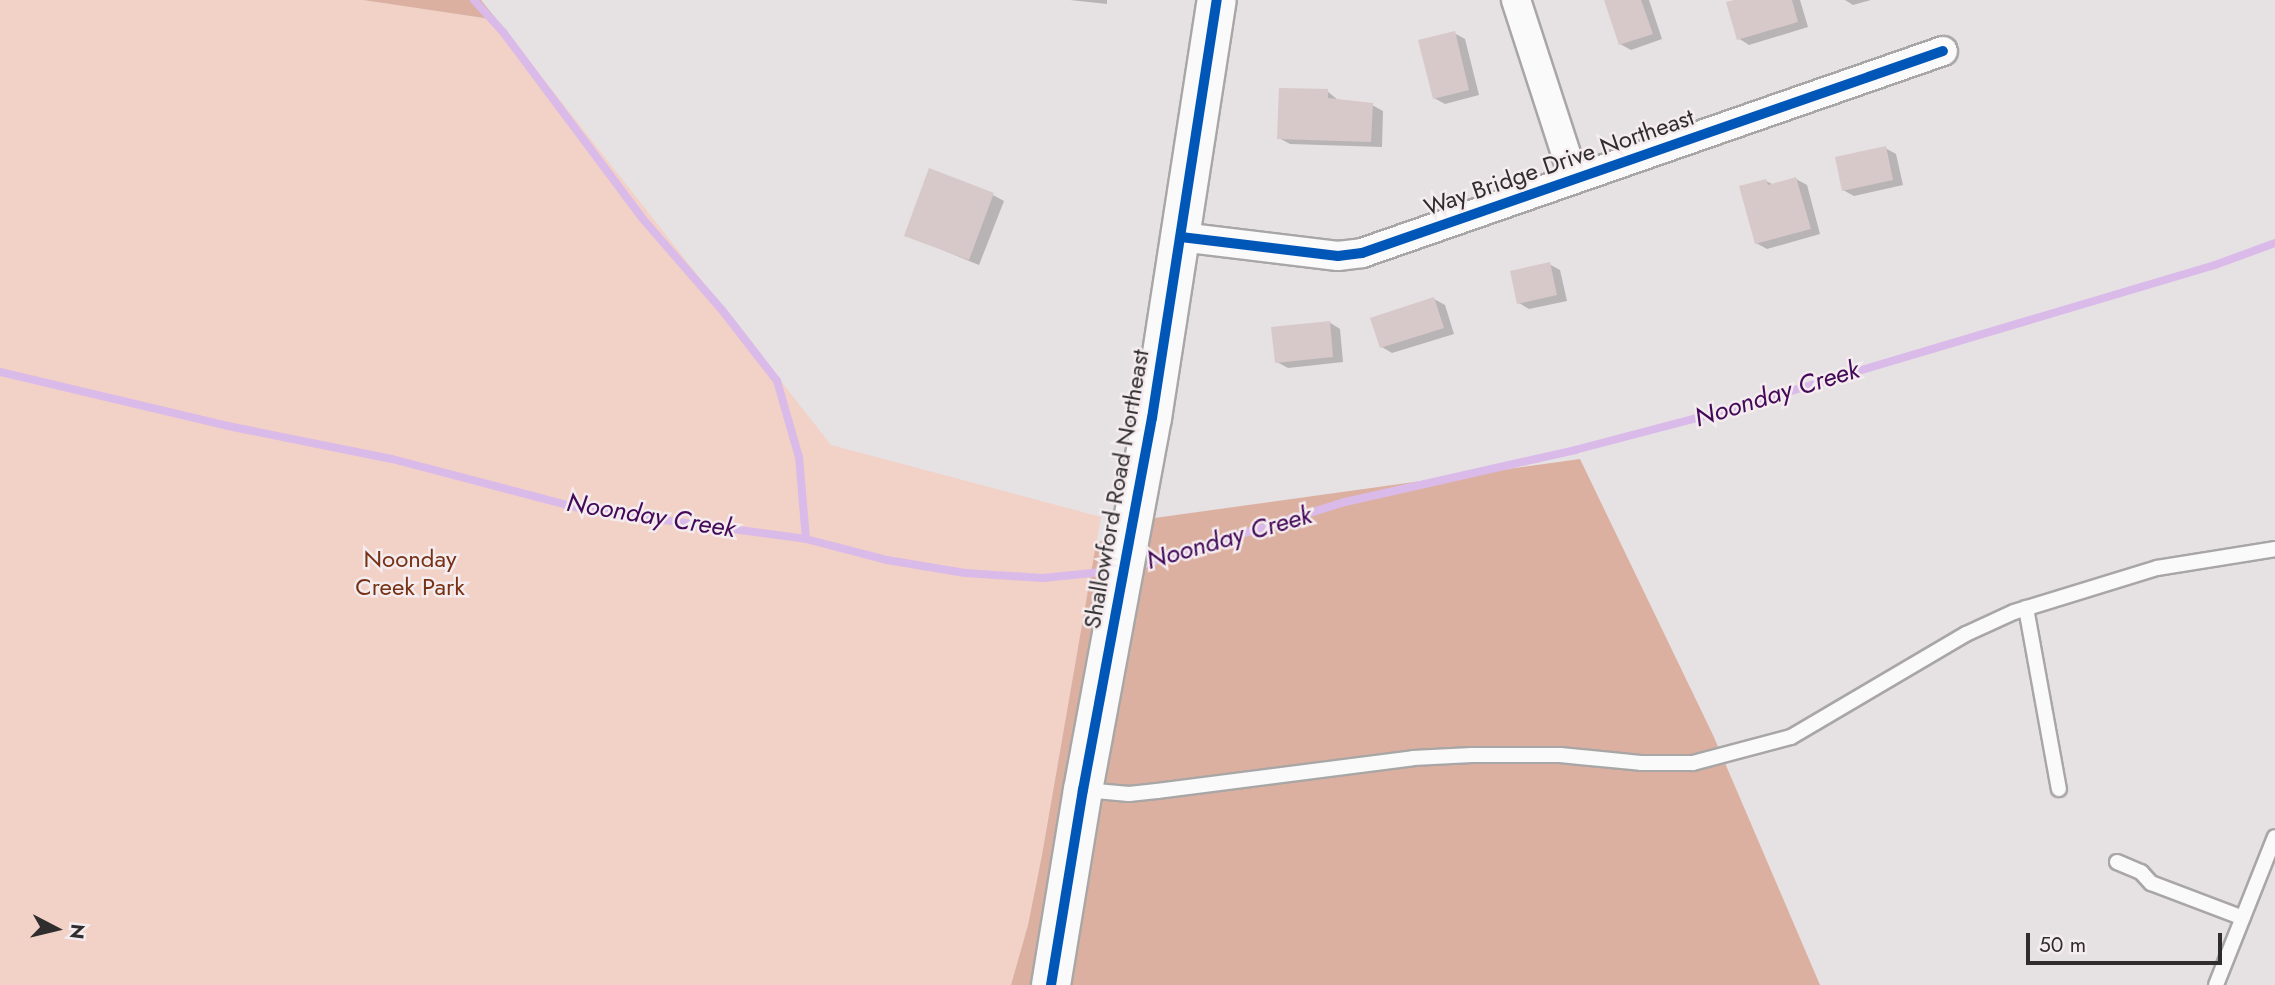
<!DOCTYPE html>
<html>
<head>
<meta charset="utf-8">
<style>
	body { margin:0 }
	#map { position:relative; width:2275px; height:985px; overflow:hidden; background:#e6e1e3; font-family:Jost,sans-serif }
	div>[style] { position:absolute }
	.green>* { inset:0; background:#f2d1c6 }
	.forest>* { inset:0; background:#dcb0a1 }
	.shadow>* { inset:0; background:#0003 }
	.stream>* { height:8px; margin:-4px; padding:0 4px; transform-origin:4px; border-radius:4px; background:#dabae9 }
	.building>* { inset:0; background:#d7c8c9 }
	.roads { filter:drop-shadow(2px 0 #a9a6a6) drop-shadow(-2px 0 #a9a6a6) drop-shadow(0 2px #a9a6a6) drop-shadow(0 -2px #a9a6a6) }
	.lane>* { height:14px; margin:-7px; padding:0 7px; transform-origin:7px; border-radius:7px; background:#fbfafb }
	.street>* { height:28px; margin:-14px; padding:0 14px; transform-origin:14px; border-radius:14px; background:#fbfafb }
	.secondary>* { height:38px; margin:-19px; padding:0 19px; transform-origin:19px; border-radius:19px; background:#fbfafb }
	.cycleway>* { height:10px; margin:-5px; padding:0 5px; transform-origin:5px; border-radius:5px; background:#0057b8 }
	span { translate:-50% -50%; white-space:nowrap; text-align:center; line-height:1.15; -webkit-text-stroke:5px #f5ecef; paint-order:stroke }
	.street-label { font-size:24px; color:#302d2e }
	.park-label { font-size:24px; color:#773215 }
	.water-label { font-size:26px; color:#440a59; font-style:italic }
	.north { position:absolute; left:21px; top:894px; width:70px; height:70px; -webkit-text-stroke:5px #f5ecef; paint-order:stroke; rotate:97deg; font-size:19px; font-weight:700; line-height:28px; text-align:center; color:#302d2e }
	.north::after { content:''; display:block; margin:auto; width:24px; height:32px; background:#302d2e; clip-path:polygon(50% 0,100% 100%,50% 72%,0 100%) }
	.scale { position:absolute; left:2026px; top:933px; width:196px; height:32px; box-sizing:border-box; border:4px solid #302d2e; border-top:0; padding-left:9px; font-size:21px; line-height:24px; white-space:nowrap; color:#302d2e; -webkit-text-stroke:5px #f5ecef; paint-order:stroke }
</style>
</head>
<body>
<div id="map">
	<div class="green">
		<i style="clip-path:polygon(0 0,363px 0,497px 20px,831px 445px,1101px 517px,1042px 855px,1028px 925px,1011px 985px,0 985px)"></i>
	</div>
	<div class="forest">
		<i style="clip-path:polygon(363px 0,481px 0,497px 20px)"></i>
		<i style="clip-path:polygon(1580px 459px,1713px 735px,1820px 985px,1011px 985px,1028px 925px,1042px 855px,1096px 544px,1133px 521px)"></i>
	</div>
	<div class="shadow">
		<i style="clip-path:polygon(1070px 0,1107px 0,1107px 4px)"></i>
		<i style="clip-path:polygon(1605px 0,1649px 0,1662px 39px,1631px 50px,1620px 44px)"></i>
		<i style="clip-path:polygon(1740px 0,1800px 0,1808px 27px,1749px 45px,1738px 38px)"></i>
		<i style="clip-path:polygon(1845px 0,1871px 0,1853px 5px)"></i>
		<i style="clip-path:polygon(1454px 33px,1465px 39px,1479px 95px,1445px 104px,1434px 98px)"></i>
		<i style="clip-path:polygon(1327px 91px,1338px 100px,1372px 105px,1383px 111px,1382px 147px,1290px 144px,1279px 138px)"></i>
		<i style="clip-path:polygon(1885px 148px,1896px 154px,1903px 185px,1854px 196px,1843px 190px)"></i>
		<i style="clip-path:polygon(1796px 179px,1807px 185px,1820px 234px,1767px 249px,1756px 243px,1766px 181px,1774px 185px)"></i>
		<i style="clip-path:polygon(993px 195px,1004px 201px,979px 265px,906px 235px)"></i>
		<i style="clip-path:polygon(1549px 264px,1560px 270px,1567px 301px,1529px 309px,1519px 303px)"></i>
		<i style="clip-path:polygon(1434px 299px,1445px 305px,1454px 334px,1392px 353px,1382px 347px)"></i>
		<i style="clip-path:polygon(1329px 322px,1340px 329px,1343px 362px,1288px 368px,1277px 362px)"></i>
	</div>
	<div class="stream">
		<i style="left:474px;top:0;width:43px;rotate:47.8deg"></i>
		<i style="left:503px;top:32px;width:232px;rotate:53.2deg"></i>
		<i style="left:642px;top:218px;width:122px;rotate:49deg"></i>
		<i style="left:722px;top:310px;width:90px;rotate:52.2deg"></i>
		<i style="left:777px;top:381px;width:79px;rotate:73.9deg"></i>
		<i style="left:799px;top:457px;width:82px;rotate:85.1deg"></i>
		<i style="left:0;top:372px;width:234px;rotate:13.3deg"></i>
		<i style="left:228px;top:426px;width:167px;rotate:11.4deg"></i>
		<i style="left:392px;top:459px;width:202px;rotate:14.7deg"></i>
		<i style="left:587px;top:510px;width:221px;rotate:7.5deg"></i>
		<i style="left:806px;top:539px;width:84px;rotate:14.5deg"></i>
		<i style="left:887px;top:560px;width:79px;rotate:9.5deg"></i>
		<i style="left:965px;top:573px;width:78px;rotate:3.7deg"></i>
		<i style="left:1043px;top:578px;width:69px;rotate:-5.8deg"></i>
		<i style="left:1135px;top:567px;width:220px;rotate:-17.2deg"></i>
		<i style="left:1345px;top:502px;width:236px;rotate:-12.7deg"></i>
		<i style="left:1575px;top:450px;width:157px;rotate:-14.7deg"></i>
		<i style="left:1727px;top:410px;width:509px;rotate:-16.55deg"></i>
		<i style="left:2215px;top:265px;width:64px;rotate:-20.1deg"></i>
	</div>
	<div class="building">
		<i style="clip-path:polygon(1604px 0,1641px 0,1653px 34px,1619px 45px)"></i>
		<i style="clip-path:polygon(1734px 0,1792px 0,1798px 22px,1737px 40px,1726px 2px)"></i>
		<i style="clip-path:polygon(1455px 31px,1469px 90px,1433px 99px,1418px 40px)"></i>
		<i style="clip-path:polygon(1279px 88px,1328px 89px,1328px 98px,1373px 103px,1371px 142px,1277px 139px)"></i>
		<i style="clip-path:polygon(1886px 146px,1893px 180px,1842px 191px,1835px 157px)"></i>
		<i style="clip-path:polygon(929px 168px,994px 193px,969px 260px,904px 236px)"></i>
		<i style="clip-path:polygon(1796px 177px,1811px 229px,1755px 244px,1739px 186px,1766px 179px,1768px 185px)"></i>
		<i style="clip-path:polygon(1550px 262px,1557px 295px,1517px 304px,1510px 271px)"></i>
		<i style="clip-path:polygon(1434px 297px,1444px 328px,1380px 348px,1370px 318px)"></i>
		<i style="clip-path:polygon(1330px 321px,1333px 357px,1275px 363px,1271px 327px)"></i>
	</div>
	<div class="roads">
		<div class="lane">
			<i style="left:2026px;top:608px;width:184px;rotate:79.7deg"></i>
			<i style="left:1085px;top:790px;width:44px;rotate:5.2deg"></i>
			<i style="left:1129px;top:794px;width:28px;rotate:-6deg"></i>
			<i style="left:1157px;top:791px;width:258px;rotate:-7.3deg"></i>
			<i style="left:1413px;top:758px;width:59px;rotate:-2.9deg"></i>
			<i style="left:1472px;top:755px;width:88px"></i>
			<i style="left:1560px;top:755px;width:81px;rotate:5.6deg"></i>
			<i style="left:1641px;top:763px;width:52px"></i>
			<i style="left:1693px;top:763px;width:101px;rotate:-14.9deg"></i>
			<i style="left:1791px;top:737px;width:203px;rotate:-30.5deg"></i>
			<i style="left:1966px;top:634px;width:53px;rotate:-24.6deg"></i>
			<i style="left:2014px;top:612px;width:150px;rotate:-17.1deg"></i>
			<i style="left:2157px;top:568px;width:120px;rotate:-9.1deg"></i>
			<i style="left:2117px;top:862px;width:26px;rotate:23deg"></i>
			<i style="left:2141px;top:872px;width:15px;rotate:48deg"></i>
			<i style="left:2151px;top:883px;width:98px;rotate:20.8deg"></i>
			<i style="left:2216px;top:985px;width:159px;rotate:-68.3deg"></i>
		</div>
		<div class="street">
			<i style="left:1516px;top:0;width:187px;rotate:72deg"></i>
			<i style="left:1181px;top:237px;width:158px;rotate:6.9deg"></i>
			<i style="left:1338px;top:256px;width:24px;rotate:-7deg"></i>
			<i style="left:1362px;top:253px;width:615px;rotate:-19.17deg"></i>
		</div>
		<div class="secondary">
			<i style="left:1051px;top:985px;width:198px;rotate:-80.7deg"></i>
			<i style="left:1083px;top:790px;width:378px;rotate:-79.5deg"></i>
			<i style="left:1152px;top:418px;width:423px;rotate:-81.2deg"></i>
		</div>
	</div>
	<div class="cycleway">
		<i style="left:1181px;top:237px;width:158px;rotate:6.9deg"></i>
		<i style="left:1338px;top:256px;width:24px;rotate:-7deg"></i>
		<i style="left:1362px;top:253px;width:615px;rotate:-19.17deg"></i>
		<i style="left:1051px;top:985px;width:198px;rotate:-80.7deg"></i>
		<i style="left:1083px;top:790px;width:378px;rotate:-79.5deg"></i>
		<i style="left:1152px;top:418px;width:423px;rotate:-81.2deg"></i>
	</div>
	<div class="street-label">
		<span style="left:1559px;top:162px;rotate:-19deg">Way Bridge Drive Northeast</span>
		<span style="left:1116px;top:489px;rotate:-80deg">Shallowford Road Northeast</span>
	</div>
	<div class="park-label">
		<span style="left:410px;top:573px">Noonday<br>Creek Park</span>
	</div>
	<div class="water-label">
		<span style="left:1777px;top:394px;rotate:-17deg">Noonday Creek</span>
		<span style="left:651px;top:516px;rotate:9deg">Noonday Creek</span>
		<span style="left:1229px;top:538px;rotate:-16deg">Noonday Creek</span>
	</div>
	<div class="north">N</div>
	<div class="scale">50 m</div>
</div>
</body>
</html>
